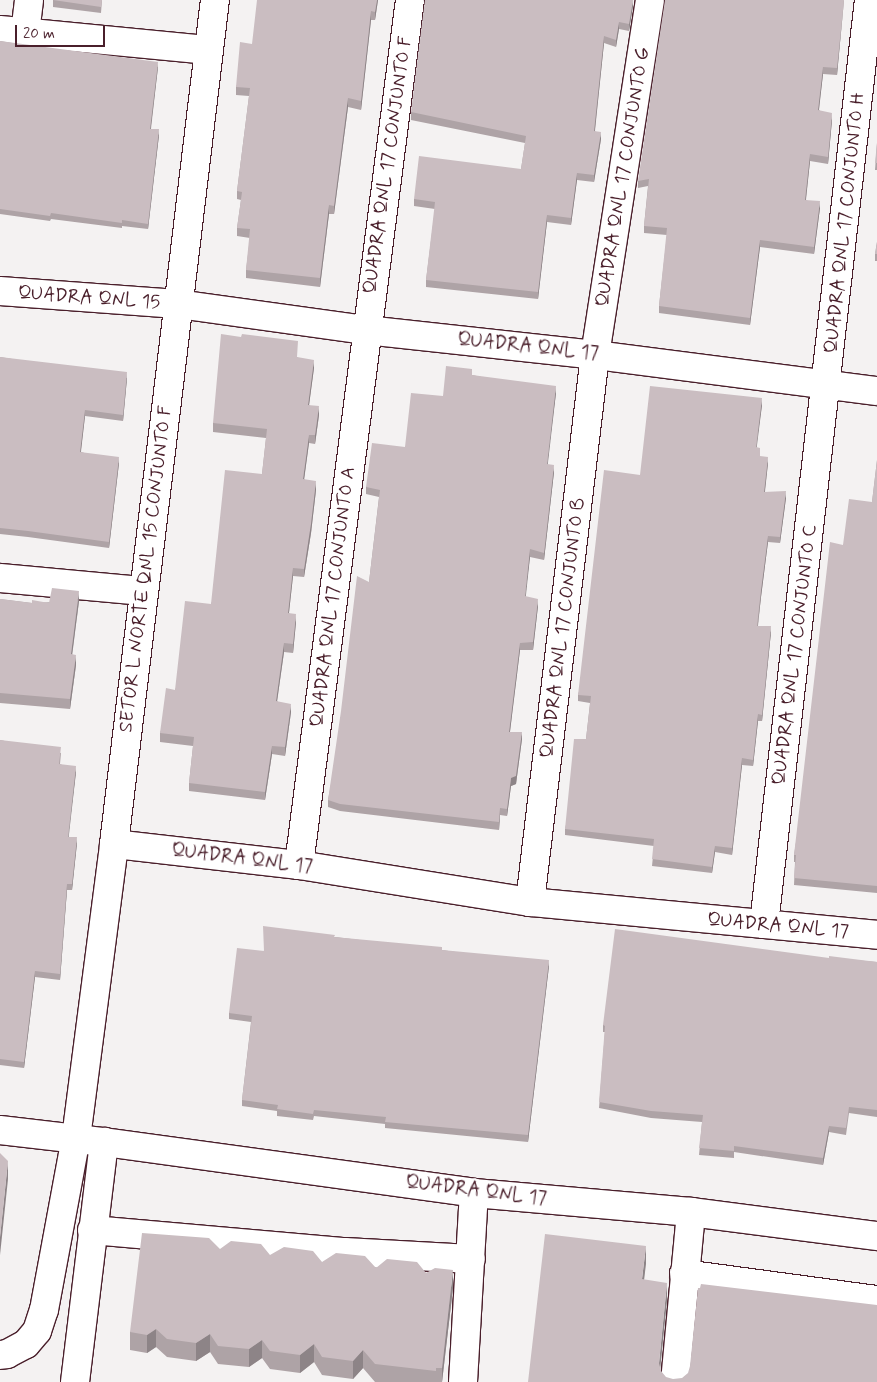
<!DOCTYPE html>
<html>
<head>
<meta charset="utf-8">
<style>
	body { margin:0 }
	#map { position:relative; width:877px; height:1382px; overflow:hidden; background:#f4f2f2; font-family:Mynerve,sans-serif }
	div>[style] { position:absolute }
	.roads { filter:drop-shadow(1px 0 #4a1f2b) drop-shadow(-1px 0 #4a1f2b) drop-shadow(0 1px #4a1f2b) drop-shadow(0 -1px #4a1f2b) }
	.minor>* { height:28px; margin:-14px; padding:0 14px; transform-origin:14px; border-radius:14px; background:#fff }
	.wall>* { inset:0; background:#aea3a6 }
	.shaded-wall>* { inset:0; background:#8d8487 }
	.building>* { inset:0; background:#cabdc1 }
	span { translate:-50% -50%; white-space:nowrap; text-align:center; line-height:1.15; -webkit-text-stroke:4.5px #fff; paint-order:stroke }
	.street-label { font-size:19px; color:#4a1f2b }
	.scale { position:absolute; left:15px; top:25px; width:90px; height:22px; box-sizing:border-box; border:2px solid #4a1f2b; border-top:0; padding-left:6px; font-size:15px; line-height:18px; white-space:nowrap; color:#4a1f2b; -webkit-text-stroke:4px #fff; paint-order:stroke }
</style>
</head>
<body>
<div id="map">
	<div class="roads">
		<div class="minor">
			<i style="left:0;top:30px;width:210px;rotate:5.5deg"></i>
			<i style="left:25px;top:33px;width:33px;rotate:-83deg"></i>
			<i style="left:0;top:291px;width:178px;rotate:4.2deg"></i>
			<i style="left:178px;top:304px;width:190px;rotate:7.9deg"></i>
			<i style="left:366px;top:330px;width:230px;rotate:6.2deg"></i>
			<i style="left:595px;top:355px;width:284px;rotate:7.3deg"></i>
			<i style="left:0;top:578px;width:144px;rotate:5.2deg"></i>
			<i style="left:114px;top:844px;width:186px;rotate:6.5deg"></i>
			<i style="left:299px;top:865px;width:234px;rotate:9.1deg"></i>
			<i style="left:530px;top:902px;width:349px;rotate:5.4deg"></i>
			<i style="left:299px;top:865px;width:872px;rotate:-82.69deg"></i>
			<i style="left:530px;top:902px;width:551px;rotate:-83.22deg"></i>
			<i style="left:595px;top:355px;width:359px;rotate:-81.2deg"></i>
			<i style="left:764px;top:924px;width:930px;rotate:-83.52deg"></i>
			<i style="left:0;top:1130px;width:105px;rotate:6.6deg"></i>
			<i style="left:104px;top:1142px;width:373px;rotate:7.8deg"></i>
			<i style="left:474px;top:1193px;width:218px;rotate:5deg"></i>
			<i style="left:691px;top:1212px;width:188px;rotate:7.4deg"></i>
			<i style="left:92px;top:1230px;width:254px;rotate:5deg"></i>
			<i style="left:345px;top:1252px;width:126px;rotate:3.2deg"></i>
			<i style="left:684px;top:1274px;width:195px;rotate:7.7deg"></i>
			<i style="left:0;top:1355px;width:7px;rotate:-8deg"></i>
			<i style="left:7px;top:1354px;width:21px;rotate:-28deg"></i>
			<i style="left:26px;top:1344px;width:17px;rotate:-50deg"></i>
			<i style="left:37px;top:1331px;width:22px;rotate:-72deg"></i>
			<i style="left:44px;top:1310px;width:175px;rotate:-79.5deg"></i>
			<i style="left:76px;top:1138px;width:296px;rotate:-82.6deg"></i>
			<i style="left:114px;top:844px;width:850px;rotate:-83.18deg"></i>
			<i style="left:75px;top:1382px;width:242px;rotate:-83.1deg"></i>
			<i style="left:463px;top:1382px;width:189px;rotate:-86.7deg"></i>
			<i style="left:675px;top:1382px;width:171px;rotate:-84.6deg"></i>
		</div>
	</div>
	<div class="wall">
		<i style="clip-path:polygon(53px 0,102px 0,101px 13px,53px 7px)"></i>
		<i style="clip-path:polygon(378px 0,375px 20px,371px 20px,361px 110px,348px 107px,334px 214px,329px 214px,320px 287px,246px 278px,246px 270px,250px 238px,237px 236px,237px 228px,241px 200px,237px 199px,237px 191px,249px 96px,236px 95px,236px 87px,252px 44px)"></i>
		<i style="clip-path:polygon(844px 0,837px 75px,823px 74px,819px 110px,832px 120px,828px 164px,810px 161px,806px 200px,820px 208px,814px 254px,760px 247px,750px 325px,659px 313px,659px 306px,667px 235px,644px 233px,644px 226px,648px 186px,638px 188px,638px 181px)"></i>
		<i style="clip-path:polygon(633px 6px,629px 31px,619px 29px,616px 47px,604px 43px,595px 131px,601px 139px,594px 182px,577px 180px,571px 225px,547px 222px,538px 299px,426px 287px,426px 280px,435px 209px,414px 206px,414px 199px,521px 169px,525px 143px,411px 120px,411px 112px)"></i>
		<i style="clip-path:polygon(0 41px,158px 67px,151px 129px,159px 135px,148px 229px,122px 226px,122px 228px,51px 219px,50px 221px,0 214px)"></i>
		<i style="clip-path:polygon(877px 143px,877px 170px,875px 170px)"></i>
		<i style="clip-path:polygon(877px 242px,877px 261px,875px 261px,875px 254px)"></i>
		<i style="clip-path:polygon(0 357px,127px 378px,123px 421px,85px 416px,81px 452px,119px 463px,109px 548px,28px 537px,0 534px)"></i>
		<i style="clip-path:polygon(297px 357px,314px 368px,309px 405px,319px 415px,315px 444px,309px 443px,304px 479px,316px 490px,311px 533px,304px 577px,293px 576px,289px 613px,296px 622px,293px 653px,284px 652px,277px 701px,291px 712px,285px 756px,272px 754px,265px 800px,189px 791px,189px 783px,193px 746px,160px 742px,160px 733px,175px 690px,211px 604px,262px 474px,266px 438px,213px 432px,213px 423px)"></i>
		<i style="clip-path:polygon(472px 375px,556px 393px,547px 464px,554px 472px,544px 560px,530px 557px,525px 596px,538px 606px,533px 650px,520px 650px,510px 732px,522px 739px,516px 784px,511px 786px,507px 816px,500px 815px,499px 830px,340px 811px,328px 807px,328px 800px,369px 582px,379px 497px,366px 494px,366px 487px,405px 447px,443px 396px)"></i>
		<i style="clip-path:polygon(762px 405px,756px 447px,760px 457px,768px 463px,765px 492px,786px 498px,780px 543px,768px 542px,761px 597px,758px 626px,771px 632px,762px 721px,758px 721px,753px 766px,742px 765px,732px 855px,715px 852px,712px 873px,652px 866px,654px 846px,565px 835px,565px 829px,586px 739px,590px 703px,578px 701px,578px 695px,640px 475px)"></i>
		<i style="clip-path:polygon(877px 460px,877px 893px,794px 885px,795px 862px,794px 862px,794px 855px,843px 545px,872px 502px)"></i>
		<i style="clip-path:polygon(0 599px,32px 603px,79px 601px,72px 654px,76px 665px,70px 709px,0 703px)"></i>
		<i style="clip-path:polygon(0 740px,61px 753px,60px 764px,76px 772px,68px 837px,77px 843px,72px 890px,67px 890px,60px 980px,35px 977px,24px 1068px,0 1065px)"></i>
		<i style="clip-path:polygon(335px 937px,442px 950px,549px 966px,528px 1142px,385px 1128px,385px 1124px,314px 1116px,313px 1120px,277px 1116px,277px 1111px,242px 1106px,242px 1100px,251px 1022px,229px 1019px,229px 1013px,263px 951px)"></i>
		<i style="clip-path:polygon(829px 958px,877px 962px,877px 1117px,849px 1113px,846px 1135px,829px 1132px,823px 1165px,734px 1152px,734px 1158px,699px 1155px,702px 1122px,651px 1118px,599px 1108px,605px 1032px,603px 1032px,603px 1025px)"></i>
		<i style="clip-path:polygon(220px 1249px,322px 1262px,426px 1273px,453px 1288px,442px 1382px,375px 1382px,363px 1368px,353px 1379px,322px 1375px,314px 1362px,300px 1373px,270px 1369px,262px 1358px,249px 1367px,218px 1364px,210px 1352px,196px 1361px,167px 1357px,156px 1347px,147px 1353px,130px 1350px,130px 1332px)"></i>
	</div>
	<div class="shaded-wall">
		<i style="clip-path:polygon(377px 0,378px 0,375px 20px,375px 12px)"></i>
		<i style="clip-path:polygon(633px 0,633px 6px,629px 31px,629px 24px)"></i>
		<i style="clip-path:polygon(844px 0,837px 75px,837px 68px)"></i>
		<i style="clip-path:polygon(371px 11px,371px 20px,361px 110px,361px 101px)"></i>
		<i style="clip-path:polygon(619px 22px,619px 29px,616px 47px,616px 40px)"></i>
		<i style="clip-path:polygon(604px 36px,604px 43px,594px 138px,594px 131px)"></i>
		<i style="clip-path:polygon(158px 62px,158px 67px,150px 134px,150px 129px)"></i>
		<i style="clip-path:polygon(823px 67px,823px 74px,818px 117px,818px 110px)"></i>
		<i style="clip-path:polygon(348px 98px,348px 107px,334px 214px,334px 206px)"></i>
		<i style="clip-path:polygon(832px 113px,832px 120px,828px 164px,828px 157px)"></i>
		<i style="clip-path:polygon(159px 129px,159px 135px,148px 229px,148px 224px)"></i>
		<i style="clip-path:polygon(601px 132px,601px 139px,594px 182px,594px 175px)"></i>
		<i style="clip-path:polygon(810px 154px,810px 161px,805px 207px,805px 200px)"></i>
		<i style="clip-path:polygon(577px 173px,577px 180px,571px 225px,571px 218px)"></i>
		<i style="clip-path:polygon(820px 201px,820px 208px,814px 254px,814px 247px)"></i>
		<i style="clip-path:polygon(329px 205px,329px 214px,320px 287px,320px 278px)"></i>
		<i style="clip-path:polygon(547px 215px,547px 222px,538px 299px,538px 292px)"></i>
		<i style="clip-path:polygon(760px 240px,760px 247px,750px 325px,750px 318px)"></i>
		<i style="clip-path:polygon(314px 360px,314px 368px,308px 413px,308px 405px)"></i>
		<i style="clip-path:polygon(127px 372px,127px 378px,123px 421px,123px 415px)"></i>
		<i style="clip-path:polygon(556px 386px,556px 393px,547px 471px,547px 464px)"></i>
		<i style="clip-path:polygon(762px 398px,762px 405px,756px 453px,756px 447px)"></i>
		<i style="clip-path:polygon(319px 406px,319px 415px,315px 444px,315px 435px)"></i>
		<i style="clip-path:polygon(85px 410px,85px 416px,80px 458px,80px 452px)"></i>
		<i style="clip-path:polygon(309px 435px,309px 443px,303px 488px,303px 479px)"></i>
		<i style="clip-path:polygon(119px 457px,119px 463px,109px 548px,109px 542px)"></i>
		<i style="clip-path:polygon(768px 457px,768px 463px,764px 498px,764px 492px)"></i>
		<i style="clip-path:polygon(554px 465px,554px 472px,544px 560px,544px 553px)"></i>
		<i style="clip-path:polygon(316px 481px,316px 490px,311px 533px,304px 577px,304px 569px)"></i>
		<i style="clip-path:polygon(786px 491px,786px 498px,780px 543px,780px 537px)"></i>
		<i style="clip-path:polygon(768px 536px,768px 542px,761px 597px,757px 632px,761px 590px)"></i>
		<i style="clip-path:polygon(530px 549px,530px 557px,525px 604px,525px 596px)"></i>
		<i style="clip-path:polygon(293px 568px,293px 576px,288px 621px,288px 613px)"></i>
		<i style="clip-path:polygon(79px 591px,79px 601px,71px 664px,71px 654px)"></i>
		<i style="clip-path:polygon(538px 599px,538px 606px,533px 650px,533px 642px)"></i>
		<i style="clip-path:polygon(296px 614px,296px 622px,293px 653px,293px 644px)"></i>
		<i style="clip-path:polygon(771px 626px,771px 632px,762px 721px,762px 715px)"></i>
		<i style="clip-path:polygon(284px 643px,284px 652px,276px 709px,276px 701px)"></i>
		<i style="clip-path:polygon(520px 643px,520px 650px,509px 739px,509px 732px)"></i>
		<i style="clip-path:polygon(76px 655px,76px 665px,70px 709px,70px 699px)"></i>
		<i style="clip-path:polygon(291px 704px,291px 712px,285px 756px,285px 747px)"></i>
		<i style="clip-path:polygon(758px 714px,758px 721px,753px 766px,753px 760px)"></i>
		<i style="clip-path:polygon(522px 732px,522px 739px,516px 784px,511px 786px,507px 816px,507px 809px,511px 778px)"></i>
		<i style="clip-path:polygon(272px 746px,272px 754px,265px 800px,265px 792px)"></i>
		<i style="clip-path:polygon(742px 758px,742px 765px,732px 855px,732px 848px)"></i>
		<i style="clip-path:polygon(76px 766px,76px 772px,68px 843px,68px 837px)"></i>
		<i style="clip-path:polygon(500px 808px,500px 815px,499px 830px,499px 822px)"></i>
		<i style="clip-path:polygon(77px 837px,77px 843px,72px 890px,72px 884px)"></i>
		<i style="clip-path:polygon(715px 846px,715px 852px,712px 873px,712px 867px)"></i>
		<i style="clip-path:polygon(67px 884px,67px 890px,60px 980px,60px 974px)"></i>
		<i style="clip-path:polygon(549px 960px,549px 966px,528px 1142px,528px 1135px)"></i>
		<i style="clip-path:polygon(35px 971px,35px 977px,24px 1068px,24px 1062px)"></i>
		<i style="clip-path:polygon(829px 1126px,829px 1132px,823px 1165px,823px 1158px)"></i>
		<i style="clip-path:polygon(8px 1161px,8px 1179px,0 1255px,0 1237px)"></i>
		<i style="clip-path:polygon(646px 1246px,646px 1264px,642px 1297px,642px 1279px)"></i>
		<i style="clip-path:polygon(453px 1270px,453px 1288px,442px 1382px,442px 1368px)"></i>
		<i style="clip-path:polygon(667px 1283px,667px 1301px,659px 1381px,659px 1363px)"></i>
		<i style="clip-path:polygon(156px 1329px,156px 1347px,147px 1353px,147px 1335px)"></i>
		<i style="clip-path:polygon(210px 1334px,210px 1352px,196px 1361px,196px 1343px)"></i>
		<i style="clip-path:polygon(262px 1340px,262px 1358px,249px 1367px,249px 1349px)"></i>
		<i style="clip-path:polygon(314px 1344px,314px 1362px,300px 1373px,300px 1355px)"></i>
		<i style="clip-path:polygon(363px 1350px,363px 1368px,353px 1379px,353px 1361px)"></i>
	</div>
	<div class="building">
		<i style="clip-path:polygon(53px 0,102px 0,101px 7px)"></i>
		<i style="clip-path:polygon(257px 0,377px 0,375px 12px,371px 11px,361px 101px,348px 98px,334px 206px,329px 205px,320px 278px,246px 270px,250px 229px,237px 228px,242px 192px,237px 191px,250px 88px,236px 87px,240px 42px,252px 44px)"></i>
		<i style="clip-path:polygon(425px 0,633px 0,629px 24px,619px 22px,616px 40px,604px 36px,594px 131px,601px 132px,594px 175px,577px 173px,571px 218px,547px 215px,538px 292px,426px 280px,435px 202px,414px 199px,419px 156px,521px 169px,526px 136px,411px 112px)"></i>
		<i style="clip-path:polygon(665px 0,844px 0,837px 68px,823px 67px,818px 110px,832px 113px,828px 157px,810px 154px,805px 200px,820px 201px,814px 247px,760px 240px,750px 318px,659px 306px,667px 228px,644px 226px,649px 179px,638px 181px)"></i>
		<i style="clip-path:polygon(0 41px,158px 62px,150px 129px,159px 129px,148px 224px,122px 220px,122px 223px,51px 213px,50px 216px,0 209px)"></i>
		<i style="clip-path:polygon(877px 143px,877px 163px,875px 163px)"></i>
		<i style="clip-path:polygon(877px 242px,877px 254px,875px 254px)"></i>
		<i style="clip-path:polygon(221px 334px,241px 337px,242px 334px,298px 341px,297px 357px,314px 360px,308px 405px,319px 406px,315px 435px,309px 435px,303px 479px,316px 481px,311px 524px,304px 569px,293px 568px,288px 613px,296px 614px,293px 644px,284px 643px,276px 701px,291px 704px,285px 747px,272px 746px,265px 792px,189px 783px,194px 737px,160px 733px,166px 688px,175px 690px,185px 601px,211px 604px,225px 470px,262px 474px,267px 429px,213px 423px)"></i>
		<i style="clip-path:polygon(0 357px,127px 372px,123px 415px,85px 410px,80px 452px,119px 457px,109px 542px,28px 531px,0 528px)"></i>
		<i style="clip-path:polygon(446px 366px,472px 369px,472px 375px,556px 386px,547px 464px,554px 465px,544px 553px,530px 549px,525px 596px,538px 599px,533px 642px,520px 643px,509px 732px,522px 732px,516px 776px,511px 778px,507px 809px,500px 808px,499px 822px,340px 804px,328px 800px,341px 711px,357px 576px,369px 582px,380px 490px,366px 487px,372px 443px,405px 447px,411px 393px,443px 396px)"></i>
		<i style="clip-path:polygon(650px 386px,762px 398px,756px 447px,760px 448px,760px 456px,768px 457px,764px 492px,786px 491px,780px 537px,768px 536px,761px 590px,757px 626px,771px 626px,762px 715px,758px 714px,753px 760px,742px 758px,732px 848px,715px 846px,712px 867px,652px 859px,654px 839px,565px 829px,574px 739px,586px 739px,591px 696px,578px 695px,604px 470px,640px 475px)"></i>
		<i style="clip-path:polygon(877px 460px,877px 886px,794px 878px,796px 855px,794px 855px,830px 542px,843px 545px,849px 499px,872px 502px)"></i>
		<i style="clip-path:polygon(52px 588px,79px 591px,71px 654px,76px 655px,70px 699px,0 693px,0 599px,32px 603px,32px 600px,49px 603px)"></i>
		<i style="clip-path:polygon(0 740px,61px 747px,59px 764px,76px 766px,68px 837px,77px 837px,72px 884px,67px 884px,60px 974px,35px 971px,24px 1062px,0 1059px)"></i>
		<i style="clip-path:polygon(263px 926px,335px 935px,334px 937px,442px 947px,442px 950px,549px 960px,528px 1135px,385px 1122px,386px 1117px,314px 1110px,313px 1114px,277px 1109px,278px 1105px,242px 1100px,252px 1016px,229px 1013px,237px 948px,264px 951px)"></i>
		<i style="clip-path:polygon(615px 929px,829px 958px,829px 956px,877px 962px,877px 1110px,849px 1107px,846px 1128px,829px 1126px,823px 1158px,734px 1146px,734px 1151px,699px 1148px,703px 1115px,651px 1111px,599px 1102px,605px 1026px,603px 1025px)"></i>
		<i style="clip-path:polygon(0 1153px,8px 1161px,0 1237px)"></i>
		<i style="clip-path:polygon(142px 1233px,209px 1238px,220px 1249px,231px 1241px,261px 1244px,270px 1255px,284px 1247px,313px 1251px,322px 1262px,336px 1253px,365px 1256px,376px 1268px,387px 1259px,417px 1262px,426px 1273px,435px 1268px,453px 1270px,442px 1368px,436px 1368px,436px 1371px,375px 1364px,363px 1350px,353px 1361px,322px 1357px,314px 1344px,300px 1355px,270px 1351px,262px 1340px,249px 1349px,218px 1346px,210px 1334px,196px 1343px,167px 1339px,156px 1329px,147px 1335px,130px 1332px)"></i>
		<i style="clip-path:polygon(545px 1234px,646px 1246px,642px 1279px,667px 1283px,659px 1363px,661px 1371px,666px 1377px,673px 1379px,682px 1378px,688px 1373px,690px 1366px,698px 1288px,700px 1288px,701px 1284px,877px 1305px,877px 1382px,528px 1382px)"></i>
	</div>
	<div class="street-label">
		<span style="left:388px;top:165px;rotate:-82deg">QUADRA QNL 17 CONJUNTO F</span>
		<span style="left:623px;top:177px;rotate:-81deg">QUADRA QNL 17 CONJUNTO G</span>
		<span style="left:845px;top:223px;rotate:-84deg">QUADRA QNL 17 CONJUNTO H</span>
		<span style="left:89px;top:298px;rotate:4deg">QUADRA QNL 15</span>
		<span style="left:528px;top:347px;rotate:6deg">QUADRA QNL 17</span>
		<span style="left:146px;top:569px;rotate:-83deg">SETOR L NORTE QNL 15 CONJUNTO F</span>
		<span style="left:333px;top:597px;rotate:-83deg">QUADRA QNL 17 CONJUNTO A</span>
		<span style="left:563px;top:628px;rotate:-83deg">QUADRA QNL 17 CONJUNTO B</span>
		<span style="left:795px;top:655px;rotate:-83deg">QUADRA QNL 17 CONJUNTO C</span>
		<span style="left:242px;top:859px;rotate:7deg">QUADRA QNL 17</span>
		<span style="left:778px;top:926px;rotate:5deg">QUADRA QNL 17</span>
		<span style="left:476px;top:1191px;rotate:7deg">QUADRA QNL 17</span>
	</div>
	<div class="scale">20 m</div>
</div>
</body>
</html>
